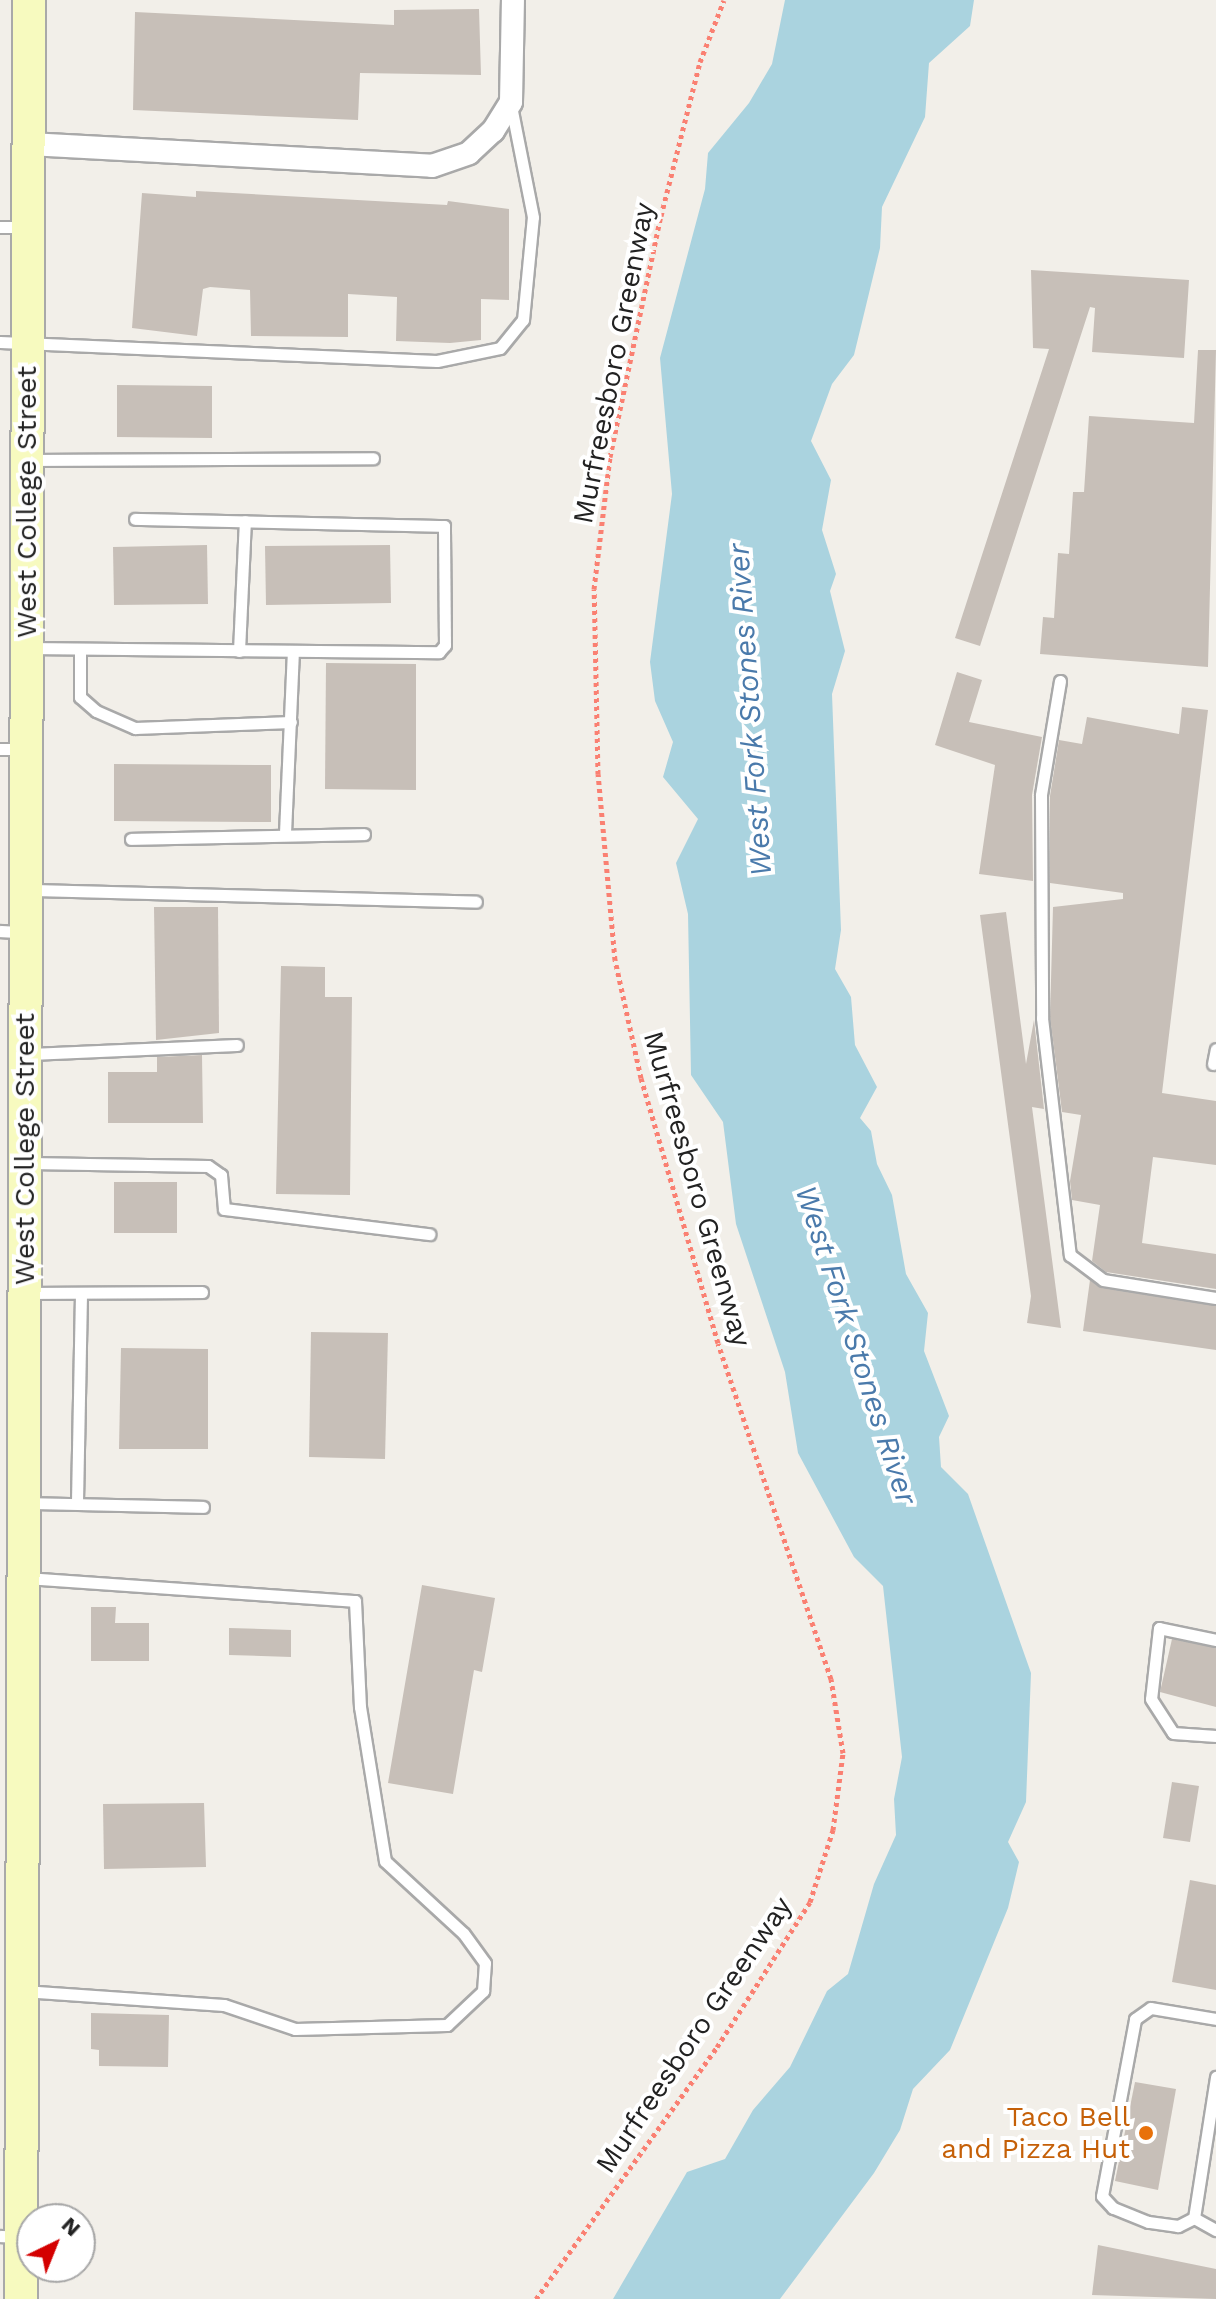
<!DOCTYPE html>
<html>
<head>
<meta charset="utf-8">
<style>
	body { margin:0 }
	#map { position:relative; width:1216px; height:2299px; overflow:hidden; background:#f2efe9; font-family:"Work Sans",sans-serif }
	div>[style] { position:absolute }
	.water>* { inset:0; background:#aad3df }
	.building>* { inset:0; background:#c7bfb8 }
	.path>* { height:5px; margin-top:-2.5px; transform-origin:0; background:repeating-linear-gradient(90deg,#fa8072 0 4px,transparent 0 8px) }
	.roads { filter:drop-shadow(2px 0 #a9a9a9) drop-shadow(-2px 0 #a9a9a9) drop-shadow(0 2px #a9a9a9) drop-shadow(0 -2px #a9a9a9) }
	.lane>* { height:11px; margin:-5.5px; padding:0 5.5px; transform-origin:5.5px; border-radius:5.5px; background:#fff }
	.street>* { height:22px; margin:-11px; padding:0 11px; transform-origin:11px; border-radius:11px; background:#fff }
	.secondary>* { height:32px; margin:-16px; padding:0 16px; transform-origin:16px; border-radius:16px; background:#f7fabf }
	.dots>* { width:22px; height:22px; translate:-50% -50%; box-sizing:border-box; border:4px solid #fff; border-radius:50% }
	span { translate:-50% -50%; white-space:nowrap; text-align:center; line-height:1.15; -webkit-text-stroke:8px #fff; paint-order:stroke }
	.street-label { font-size:28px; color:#222 }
	.food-label { font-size:28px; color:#c56008 }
	.right { translate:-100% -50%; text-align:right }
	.water-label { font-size:30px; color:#4a7aab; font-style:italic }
	.north { position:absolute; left:16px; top:2203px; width:80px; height:80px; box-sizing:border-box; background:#fff; border:2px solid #a7a7a7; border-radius:50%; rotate:43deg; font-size:22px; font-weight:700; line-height:32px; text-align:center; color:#222 }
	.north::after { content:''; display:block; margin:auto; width:28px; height:36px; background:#d40000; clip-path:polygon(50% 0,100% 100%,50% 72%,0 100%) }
</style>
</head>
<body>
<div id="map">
	<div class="water">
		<i style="clip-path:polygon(785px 0,974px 0,970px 26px,929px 63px,925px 117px,882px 207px,880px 248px,854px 355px,832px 384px,811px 441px,831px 480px,822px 530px,836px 574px,830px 591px,845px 651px,832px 694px,841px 930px,835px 969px,851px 997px,855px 1045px,877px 1087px,860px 1118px,871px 1131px,877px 1164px,892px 1195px,906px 1274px,928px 1313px,924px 1351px,949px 1416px,939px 1437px,941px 1467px,968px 1494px,1031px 1673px,1026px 1802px,1008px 1842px,1019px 1862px,1008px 1908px,950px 2050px,913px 2089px,900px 2130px,874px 2173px,780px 2299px,613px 2299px,687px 2172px,725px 2159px,753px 2110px,790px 2067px,827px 1991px,848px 1974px,874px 1884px,896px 1835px,894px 1799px,902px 1757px,883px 1586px,854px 1557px,798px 1453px,785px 1372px,736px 1224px,723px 1122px,691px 1075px,688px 914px,676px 863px,698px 819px,663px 777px,673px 742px,655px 701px,650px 662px,672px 494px,660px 358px,705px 189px,708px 153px,749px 103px,772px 64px)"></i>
	</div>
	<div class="building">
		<i style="clip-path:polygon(479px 9px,481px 75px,360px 73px,358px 120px,133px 110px,135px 12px,394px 25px,394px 10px)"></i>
		<i style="clip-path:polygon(196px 191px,447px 205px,448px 201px,509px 209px,509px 300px,481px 299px,481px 340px,450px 343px,396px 341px,397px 297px,348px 294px,348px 337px,251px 336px,250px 290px,210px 287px,203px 289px,197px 336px,132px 328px,142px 193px,196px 197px)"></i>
		<i style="clip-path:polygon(1031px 270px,1189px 280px,1184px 358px,1092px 352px,1095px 308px,1090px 307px,980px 646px,955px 638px,1049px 349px,1033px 348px)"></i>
		<i style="clip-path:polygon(1198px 350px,1216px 350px,1208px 667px,1040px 654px,1043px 617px,1054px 618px,1058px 553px,1069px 554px,1073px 492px,1084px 492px,1089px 416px,1194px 423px)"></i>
		<i style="clip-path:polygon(117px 385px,212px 386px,212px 438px,117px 437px)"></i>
		<i style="clip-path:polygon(207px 545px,208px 604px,114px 605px,113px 547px)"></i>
		<i style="clip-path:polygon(390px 545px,391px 603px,266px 605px,265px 546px)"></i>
		<i style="clip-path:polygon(326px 663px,416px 664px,416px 790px,325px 789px)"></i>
		<i style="clip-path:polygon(957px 672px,982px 680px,969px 722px,1042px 737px,1032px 795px,1033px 881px,979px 874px,995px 765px,935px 745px)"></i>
		<i style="clip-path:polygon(1182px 707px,1208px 710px,1162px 1093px,1216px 1101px,1216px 1165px,1153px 1157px,1142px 1243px,1216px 1254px,1216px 1289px,1106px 1272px,1092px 1261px,1100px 1205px,1072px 1200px,1070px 1181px,1081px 1115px,1062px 1112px,1050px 1017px,1053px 907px,1123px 899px,1123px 893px,1050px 883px,1050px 796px,1059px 740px,1082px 744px,1087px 717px,1179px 734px)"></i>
		<i style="clip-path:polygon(114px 764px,271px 765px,271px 822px,114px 821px)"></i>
		<i style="clip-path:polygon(154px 907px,218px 907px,219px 1033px,156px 1040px)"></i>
		<i style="clip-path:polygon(1006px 912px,1026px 1064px,1034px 1020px,1044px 1109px,1032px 1107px,1061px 1328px,1027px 1323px,1031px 1296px,980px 915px)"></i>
		<i style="clip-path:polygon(281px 966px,325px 967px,325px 997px,352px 997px,350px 1195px,276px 1194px)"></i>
		<i style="clip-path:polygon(202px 1055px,203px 1123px,108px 1123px,108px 1072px,157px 1072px,157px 1057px)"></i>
		<i style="clip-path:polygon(114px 1182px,177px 1182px,177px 1233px,114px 1233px)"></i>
		<i style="clip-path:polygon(1090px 1280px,1102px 1288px,1216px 1306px,1216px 1350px,1083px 1331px)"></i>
		<i style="clip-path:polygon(311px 1332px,388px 1333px,385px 1459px,309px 1457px)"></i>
		<i style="clip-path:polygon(121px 1348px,208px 1349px,208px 1449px,119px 1449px)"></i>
		<i style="clip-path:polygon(422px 1585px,495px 1598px,482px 1672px,474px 1670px,453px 1794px,388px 1783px)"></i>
		<i style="clip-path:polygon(91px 1607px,116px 1607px,115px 1623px,149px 1623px,149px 1661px,91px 1661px)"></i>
		<i style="clip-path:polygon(229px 1628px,291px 1630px,291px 1657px,229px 1655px)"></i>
		<i style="clip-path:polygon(1172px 1639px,1216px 1648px,1216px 1707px,1160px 1692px)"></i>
		<i style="clip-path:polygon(1172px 1782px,1199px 1786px,1190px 1842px,1163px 1838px)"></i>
		<i style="clip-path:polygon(204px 1803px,206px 1867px,104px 1869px,103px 1804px)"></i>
		<i style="clip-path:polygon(1190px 1880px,1216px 1885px,1216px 1990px,1172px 1982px)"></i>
		<i style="clip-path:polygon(91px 2013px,169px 2015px,168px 2067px,99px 2066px,99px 2050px,91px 2049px)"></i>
		<i style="clip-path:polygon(1135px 2082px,1176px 2089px,1158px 2190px,1115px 2181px)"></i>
		<i style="clip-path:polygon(1098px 2245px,1216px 2269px,1216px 2299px,1092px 2295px)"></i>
	</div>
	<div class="path">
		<i style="left:536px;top:2299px;width:310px;rotate:-54.3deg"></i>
		<i style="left:717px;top:2047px;width:172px;rotate:-57.3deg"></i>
		<i style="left:810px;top:1902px;width:76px;rotate:-72.3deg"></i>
		<i style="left:833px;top:1830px;width:78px;rotate:-82.6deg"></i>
		<i style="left:843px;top:1753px;width:75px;rotate:-99.2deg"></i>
		<i style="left:831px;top:1679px;width:354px;rotate:-108.6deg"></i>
		<i style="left:718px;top:1343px;width:276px;rotate:-106.2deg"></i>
		<i style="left:641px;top:1078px;width:121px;rotate:-102.4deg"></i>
		<i style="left:615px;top:960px;width:187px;rotate:-95.2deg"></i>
		<i style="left:598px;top:774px;width:185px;rotate:-91.2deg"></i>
		<i style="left:594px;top:589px;width:133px;rotate:-83.1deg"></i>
		<i style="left:610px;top:457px;width:246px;rotate:-78.1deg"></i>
		<i style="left:661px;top:216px;width:159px;rotate:-75.8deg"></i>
		<i style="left:700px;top:62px;width:66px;rotate:-68.8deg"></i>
	</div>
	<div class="roads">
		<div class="lane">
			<i style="left:0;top:227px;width:24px"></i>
			<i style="left:0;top:342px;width:437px;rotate:2.5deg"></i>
			<i style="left:437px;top:361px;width:64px;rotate:-11.7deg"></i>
			<i style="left:500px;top:348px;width:36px;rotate:-51deg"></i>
			<i style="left:523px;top:320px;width:103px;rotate:-84.5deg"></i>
			<i style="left:533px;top:217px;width:113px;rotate:-101.2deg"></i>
			<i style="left:32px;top:460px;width:341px;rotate:-0.3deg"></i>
			<i style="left:27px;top:648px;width:412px;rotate:0.6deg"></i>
			<i style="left:439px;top:652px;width:9px;rotate:-49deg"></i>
			<i style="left:445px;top:645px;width:119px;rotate:-90.5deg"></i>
			<i style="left:444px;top:526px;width:309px;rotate:-178.7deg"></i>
			<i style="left:80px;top:651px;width:46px;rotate:90deg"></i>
			<i style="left:80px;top:697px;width:21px;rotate:41deg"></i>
			<i style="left:96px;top:711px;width:43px;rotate:23.6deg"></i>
			<i style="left:135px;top:728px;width:156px;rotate:-2.2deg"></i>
			<i style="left:239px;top:651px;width:130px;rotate:-87.4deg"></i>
			<i style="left:1060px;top:681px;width:116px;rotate:99.5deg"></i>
			<i style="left:1041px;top:795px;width:223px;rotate:89.7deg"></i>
			<i style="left:1042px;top:1018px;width:239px;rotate:83.3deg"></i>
			<i style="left:1070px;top:1255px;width:41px;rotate:37.1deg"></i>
			<i style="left:1103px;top:1280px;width:114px;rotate:9.1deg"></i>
			<i style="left:0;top:749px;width:26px"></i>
			<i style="left:285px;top:833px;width:182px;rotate:-87.5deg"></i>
			<i style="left:131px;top:839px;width:233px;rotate:-1.2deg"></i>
			<i style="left:30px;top:890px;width:446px;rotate:1.5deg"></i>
			<i style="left:0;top:931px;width:21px;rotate:3deg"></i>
			<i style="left:30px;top:1054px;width:207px;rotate:-2.5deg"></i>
			<i style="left:1213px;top:1064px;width:15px;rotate:-79deg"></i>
			<i style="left:29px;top:1163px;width:179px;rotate:1deg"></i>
			<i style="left:208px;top:1166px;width:16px;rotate:35deg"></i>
			<i style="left:221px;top:1175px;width:34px;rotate:85deg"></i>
			<i style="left:224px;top:1209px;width:207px;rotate:7deg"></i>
			<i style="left:29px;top:1293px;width:173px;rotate:-0.3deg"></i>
			<i style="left:77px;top:1502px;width:209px;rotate:-88.9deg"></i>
			<i style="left:28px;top:1503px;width:175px;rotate:1.3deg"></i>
			<i style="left:1216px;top:1640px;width:58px;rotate:-168.1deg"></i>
			<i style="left:1159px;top:1628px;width:71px;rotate:96.4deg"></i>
			<i style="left:1151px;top:1699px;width:40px;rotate:57.1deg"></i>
			<i style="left:1173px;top:1733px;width:43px;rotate:4deg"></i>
			<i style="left:23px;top:1991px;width:201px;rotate:4deg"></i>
			<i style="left:224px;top:2005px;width:75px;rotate:18.7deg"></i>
			<i style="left:295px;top:2029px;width:152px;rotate:-1.5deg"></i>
			<i style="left:447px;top:2025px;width:50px;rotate:-43.4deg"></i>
			<i style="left:483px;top:1991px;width:28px;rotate:-86deg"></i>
			<i style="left:485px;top:1963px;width:37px;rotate:-126deg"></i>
			<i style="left:463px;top:1933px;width:106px;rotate:-137.3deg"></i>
			<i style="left:385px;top:1861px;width:156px;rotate:-99.2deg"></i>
			<i style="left:360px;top:1707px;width:106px;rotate:-92.7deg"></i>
			<i style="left:355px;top:1601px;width:328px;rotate:-176deg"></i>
			<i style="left:1194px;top:2218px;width:18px;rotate:153deg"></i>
			<i style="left:1178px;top:2226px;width:30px;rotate:-172deg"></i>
			<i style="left:1148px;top:2222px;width:38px;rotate:-158deg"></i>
			<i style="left:1113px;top:2208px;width:16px;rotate:-133deg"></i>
			<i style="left:1102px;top:2196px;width:180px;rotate:-79.4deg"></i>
			<i style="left:1135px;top:2019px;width:19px;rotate:-35deg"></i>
			<i style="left:1151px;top:2008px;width:66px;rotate:9.6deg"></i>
			<i style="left:1194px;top:2218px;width:143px;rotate:-81.1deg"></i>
			<i style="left:1194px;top:2218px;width:25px;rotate:29deg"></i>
			<i style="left:0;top:2236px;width:20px;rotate:3deg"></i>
		</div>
		<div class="street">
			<i style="left:29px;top:144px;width:404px;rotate:3.1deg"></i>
			<i style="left:432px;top:166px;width:39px;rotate:-19deg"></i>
			<i style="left:469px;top:153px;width:33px;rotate:-43deg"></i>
			<i style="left:493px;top:131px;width:34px;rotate:-58deg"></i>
			<i style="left:511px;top:102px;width:102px;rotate:-88.9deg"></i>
		</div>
		<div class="secondary">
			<i style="left:21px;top:2299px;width:2299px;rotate:-89.8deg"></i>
		</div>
	</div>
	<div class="dots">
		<i style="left:1146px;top:2133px;background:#e8710a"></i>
	</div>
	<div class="street-label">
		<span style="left:614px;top:363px;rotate:-79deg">Murfreesboro Greenway</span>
		<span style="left:27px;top:502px;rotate:-90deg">West College Street</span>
		<span style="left:25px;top:1149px;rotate:-90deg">West College Street</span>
		<span style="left:697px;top:1189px;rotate:74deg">Murfreesboro Greenway</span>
		<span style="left:694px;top:2035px;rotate:-56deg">Murfreesboro Greenway</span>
	</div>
	<div class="food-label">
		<span class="right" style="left:1130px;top:2133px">Taco Bell<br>and Pizza Hut</span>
	</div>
	<div class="water-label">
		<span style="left:750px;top:710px;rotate:-94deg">West Fork Stones River</span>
		<span style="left:856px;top:1345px;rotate:72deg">West Fork Stones River</span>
	</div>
	<div class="north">N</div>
</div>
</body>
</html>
